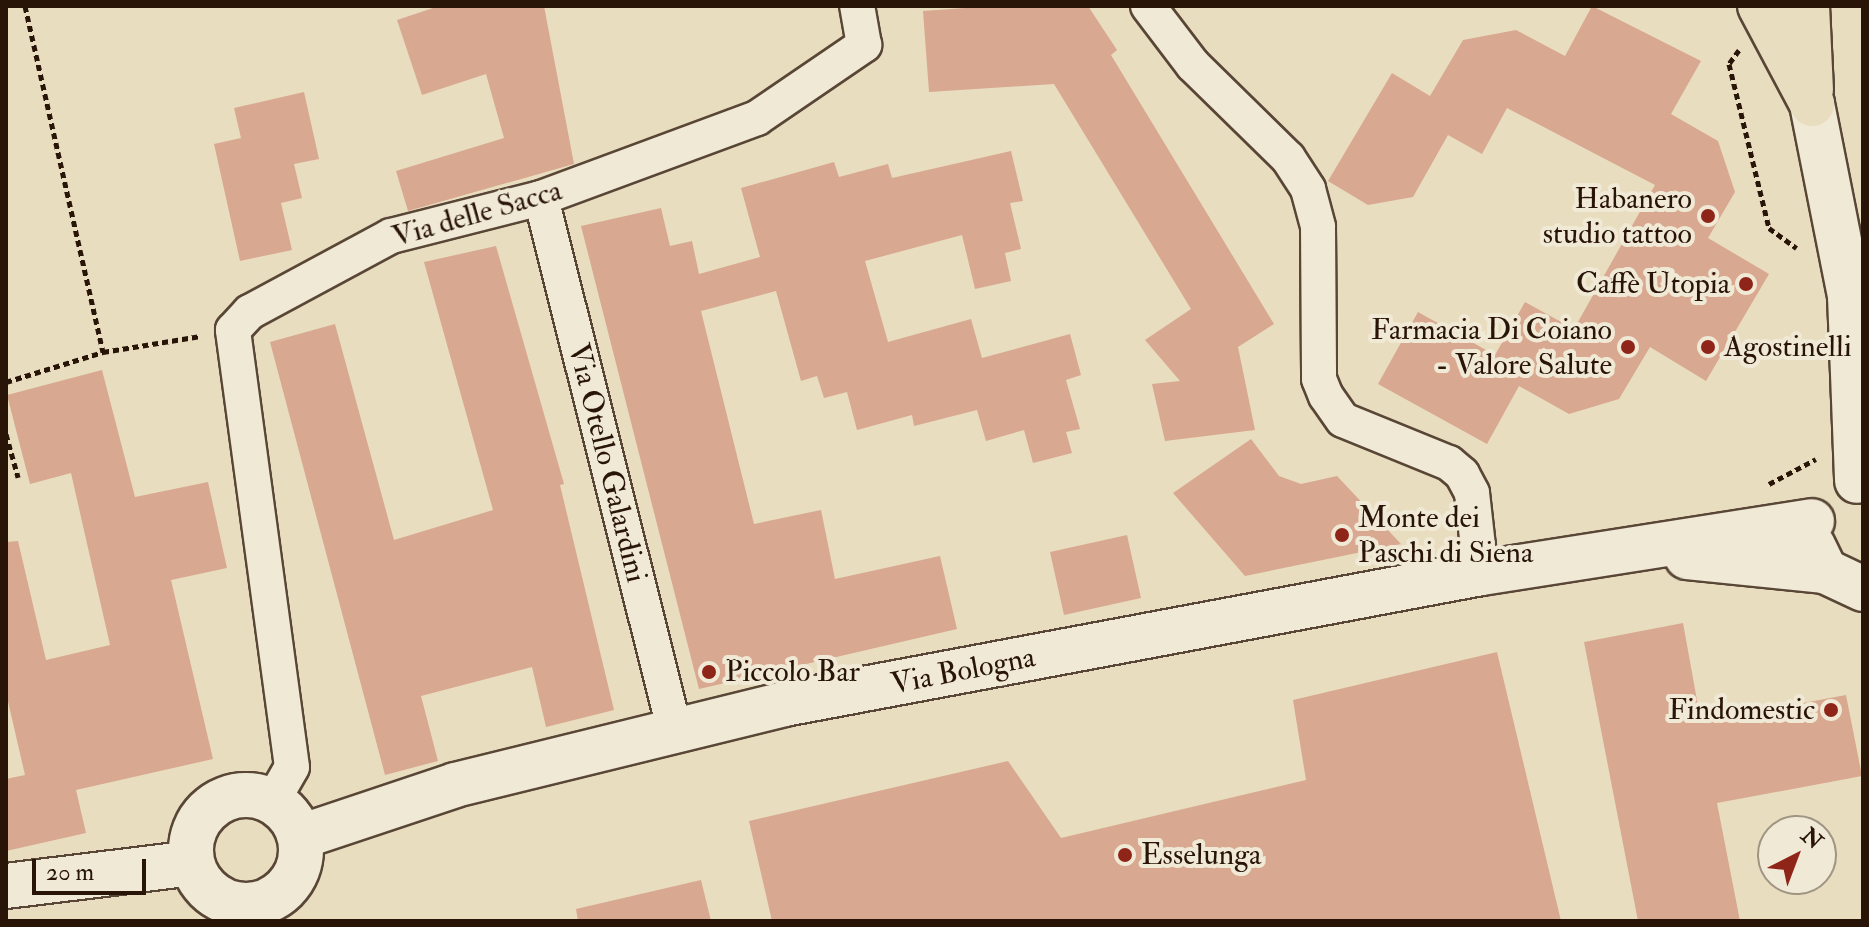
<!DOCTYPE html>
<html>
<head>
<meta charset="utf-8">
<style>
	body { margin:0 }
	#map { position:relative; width:1869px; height:927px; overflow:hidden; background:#e8ddbf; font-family:"IM FELL Double Pica",serif }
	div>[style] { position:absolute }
	.building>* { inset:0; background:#d9a891 }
	.path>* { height:5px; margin-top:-2.5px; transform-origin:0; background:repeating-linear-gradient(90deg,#291408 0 6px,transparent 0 10px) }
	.roads { filter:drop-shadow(2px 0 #594636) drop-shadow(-2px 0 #594636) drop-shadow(0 2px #594636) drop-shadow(0 -2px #594636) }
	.street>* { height:34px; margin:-17px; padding:0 17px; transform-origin:17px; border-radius:17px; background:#f0e9d5 }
	.secondary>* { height:44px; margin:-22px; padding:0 22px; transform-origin:22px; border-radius:22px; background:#f0e9d5 }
	.secondary>.ring { margin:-22px; padding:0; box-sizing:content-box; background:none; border:44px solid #f0e9d5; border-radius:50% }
	.primary>* { height:44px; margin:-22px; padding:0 22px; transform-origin:22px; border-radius:22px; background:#e8ddbf }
	.dots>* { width:22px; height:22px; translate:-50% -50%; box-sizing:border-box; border:4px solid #f0e9d5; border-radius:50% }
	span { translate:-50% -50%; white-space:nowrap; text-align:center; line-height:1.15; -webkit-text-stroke:8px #f0e9d5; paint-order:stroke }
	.poi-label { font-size:30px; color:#291408 }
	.right { translate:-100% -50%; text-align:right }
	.left { translate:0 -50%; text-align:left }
	.street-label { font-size:30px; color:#291408 }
	.frame { position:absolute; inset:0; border:8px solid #291408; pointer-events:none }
	.north { position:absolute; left:1757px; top:815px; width:80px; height:80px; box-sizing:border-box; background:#f0e9d5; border:2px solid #a09483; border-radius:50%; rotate:42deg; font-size:22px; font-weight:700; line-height:32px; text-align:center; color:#291408 }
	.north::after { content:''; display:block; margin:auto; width:28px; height:36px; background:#8f2418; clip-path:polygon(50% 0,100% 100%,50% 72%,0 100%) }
	.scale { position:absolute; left:32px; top:859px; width:114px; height:36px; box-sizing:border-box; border:4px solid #291408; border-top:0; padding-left:10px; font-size:24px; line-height:28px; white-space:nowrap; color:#291408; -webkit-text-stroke:6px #f0e9d5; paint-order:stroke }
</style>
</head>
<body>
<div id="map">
	<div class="building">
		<i style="clip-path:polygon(439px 6px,544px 6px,574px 164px,408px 211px,396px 171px,504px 138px,486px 74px,422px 95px,397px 20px)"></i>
		<i style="clip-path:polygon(993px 6px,1088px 6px,1117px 50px,1111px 55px,1274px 324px,1238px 347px,1255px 430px,1165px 441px,1152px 384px,1180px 381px,1145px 340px,1191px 309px,1054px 84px,929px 92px,923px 11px)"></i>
		<i style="clip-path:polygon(1592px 6px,1701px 61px,1671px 114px,1718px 141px,1735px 192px,1708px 238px,1769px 274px,1706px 381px,1650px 347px,1619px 399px,1569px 414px,1519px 386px,1487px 444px,1378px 384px,1418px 312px,1495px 355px,1525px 302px,1574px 329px,1655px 185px,1507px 108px,1482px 154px,1448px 135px,1413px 197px,1368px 205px,1328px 181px,1392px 73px,1430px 96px,1463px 40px,1516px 30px,1565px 56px)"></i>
		<i style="clip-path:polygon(304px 92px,319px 159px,294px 164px,302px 198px,281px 203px,292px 250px,240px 261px,214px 144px,241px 138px,234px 108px)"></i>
		<i style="clip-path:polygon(1011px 151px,1023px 201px,1010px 203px,1021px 249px,1005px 253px,1011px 281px,975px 289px,962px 235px,865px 261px,888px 342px,971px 319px,982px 358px,1070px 334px,1081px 375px,1066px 380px,1080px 429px,1066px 432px,1072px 453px,1033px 463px,1024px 430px,986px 441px,977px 410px,914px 426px,912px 415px,857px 430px,847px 392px,824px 398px,817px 376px,801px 381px,776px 291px,701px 311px,754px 524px,821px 510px,835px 579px,940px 556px,957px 629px,699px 689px,581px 226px,661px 208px,670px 246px,692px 241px,699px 274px,760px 257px,741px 188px,834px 162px,839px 177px,888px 164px,892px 178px)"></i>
		<i style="clip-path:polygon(496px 246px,564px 484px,560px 485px,614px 710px,546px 727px,532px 667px,421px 696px,438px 761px,385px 775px,270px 342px,335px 324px,394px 540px,493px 510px,424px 262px)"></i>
		<i style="clip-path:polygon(102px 370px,135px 497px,208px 482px,227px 568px,171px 580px,213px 759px,76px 790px,86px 833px,6px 851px,6px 779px,25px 775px,6px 693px,6px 542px,18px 541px,46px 660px,110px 645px,71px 473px,30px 484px,7px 395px)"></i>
		<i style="clip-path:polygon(1251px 439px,1279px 476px,1301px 484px,1337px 476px,1401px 544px,1245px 576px,1173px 493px)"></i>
		<i style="clip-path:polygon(1127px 535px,1141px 598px,1064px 615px,1050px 552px)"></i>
		<i style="clip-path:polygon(1683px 623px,1701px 722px,1846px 695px,1862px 776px,1717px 803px,1740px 921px,1638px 921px,1584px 642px)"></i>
		<i style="clip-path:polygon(1497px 652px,1561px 921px,772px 921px,749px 821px,1008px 761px,1061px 838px,1306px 780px,1293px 700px)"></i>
		<i style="clip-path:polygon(701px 880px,711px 921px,578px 921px,576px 909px)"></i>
	</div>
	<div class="path">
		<i style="left:25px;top:6px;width:355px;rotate:77.3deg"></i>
		<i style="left:1739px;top:50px;width:17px;rotate:126deg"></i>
		<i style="left:1729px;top:64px;width:169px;rotate:76.3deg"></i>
		<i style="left:1769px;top:228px;width:34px;rotate:36deg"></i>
		<i style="left:6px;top:382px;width:102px;rotate:-17.2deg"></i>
		<i style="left:103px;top:352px;width:99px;rotate:-9.3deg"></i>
		<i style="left:6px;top:434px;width:45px;rotate:74.4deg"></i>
		<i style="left:1769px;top:484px;width:53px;rotate:-28deg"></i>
	</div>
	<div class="roads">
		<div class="street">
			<i style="left:1148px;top:6px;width:74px;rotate:52.7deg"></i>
			<i style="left:1193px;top:65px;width:133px;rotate:44.4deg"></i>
			<i style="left:1288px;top:158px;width:37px;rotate:57deg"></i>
			<i style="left:1308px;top:189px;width:39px;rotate:75deg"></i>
			<i style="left:1318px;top:227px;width:152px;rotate:89.6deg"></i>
			<i style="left:1319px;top:379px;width:18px;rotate:68deg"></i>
			<i style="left:1326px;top:396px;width:29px;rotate:55deg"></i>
			<i style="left:1343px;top:420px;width:114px;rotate:22.1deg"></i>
			<i style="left:1449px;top:463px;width:17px;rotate:40deg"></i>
			<i style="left:1462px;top:474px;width:21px;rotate:62deg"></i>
			<i style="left:1472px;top:493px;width:81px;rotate:83.6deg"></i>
			<i style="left:541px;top:198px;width:546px;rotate:75.91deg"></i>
			<i style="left:272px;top:802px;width:40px;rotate:-60.3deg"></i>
			<i style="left:292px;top:767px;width:441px;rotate:-97.7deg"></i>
			<i style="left:233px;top:330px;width:25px;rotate:-47deg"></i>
			<i style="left:250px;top:312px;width:160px;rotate:-28.3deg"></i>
			<i style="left:391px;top:236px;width:155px;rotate:-14.2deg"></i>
			<i style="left:541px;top:198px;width:230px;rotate:-20.3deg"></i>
			<i style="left:757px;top:118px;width:130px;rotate:-34.3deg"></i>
			<i style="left:864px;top:45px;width:40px;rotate:-100deg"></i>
		</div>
		<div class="secondary">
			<i style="left:1812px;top:104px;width:196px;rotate:78.8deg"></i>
			<i style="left:1850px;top:296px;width:185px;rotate:87.8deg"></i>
			<i style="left:1813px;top:546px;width:28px;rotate:64deg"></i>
			<i style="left:1825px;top:571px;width:42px;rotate:25.3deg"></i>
			<i style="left:1687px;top:557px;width:139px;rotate:5.8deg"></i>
			<i class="ring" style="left:191px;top:795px;width:66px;height:66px"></i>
			<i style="left:300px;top:837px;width:163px;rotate:-18.5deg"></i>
			<i style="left:455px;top:785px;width:339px;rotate:-13.8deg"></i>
			<i style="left:784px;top:704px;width:709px;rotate:-10.64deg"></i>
			<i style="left:1481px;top:573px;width:335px;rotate:-8.9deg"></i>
			<i style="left:6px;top:886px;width:187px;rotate:-7deg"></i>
		</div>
		<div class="primary">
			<i style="left:1760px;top:6px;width:111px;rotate:62deg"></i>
			<i style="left:1807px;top:6px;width:84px;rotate:87.3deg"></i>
		</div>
	</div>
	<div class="dots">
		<i style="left:1708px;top:216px;background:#8f2418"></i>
		<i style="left:1746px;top:284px;background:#8f2418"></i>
		<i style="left:1628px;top:347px;background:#8f2418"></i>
		<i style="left:1708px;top:347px;background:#8f2418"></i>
		<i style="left:1342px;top:535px;background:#8f2418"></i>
		<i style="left:709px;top:672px;background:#8f2418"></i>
		<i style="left:1831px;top:710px;background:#8f2418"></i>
		<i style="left:1125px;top:855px;background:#8f2418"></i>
	</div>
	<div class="poi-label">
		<span class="right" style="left:1692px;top:216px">Habanero<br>studio tattoo</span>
		<span class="right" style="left:1730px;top:284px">Caffè Utopia</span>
		<span class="right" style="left:1612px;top:347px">Farmacia Di Coiano<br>- Valore Salute</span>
		<span class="left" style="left:1724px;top:347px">Agostinelli</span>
		<span class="left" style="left:1358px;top:535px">Monte dei<br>Paschi di Siena</span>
		<span class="left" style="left:725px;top:672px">Piccolo Bar</span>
		<span class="right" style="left:1815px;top:710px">Findomestic</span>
		<span class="left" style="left:1141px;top:855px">Esselunga</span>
	</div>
	<div class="street-label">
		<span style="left:477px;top:214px;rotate:-16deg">Via delle Sacca</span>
		<span style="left:607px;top:463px;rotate:76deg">Via Otello Galardini</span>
		<span style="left:963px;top:671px;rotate:-11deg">Via Bologna</span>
	</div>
	<div class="frame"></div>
	<div class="north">N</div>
	<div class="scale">20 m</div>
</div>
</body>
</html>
